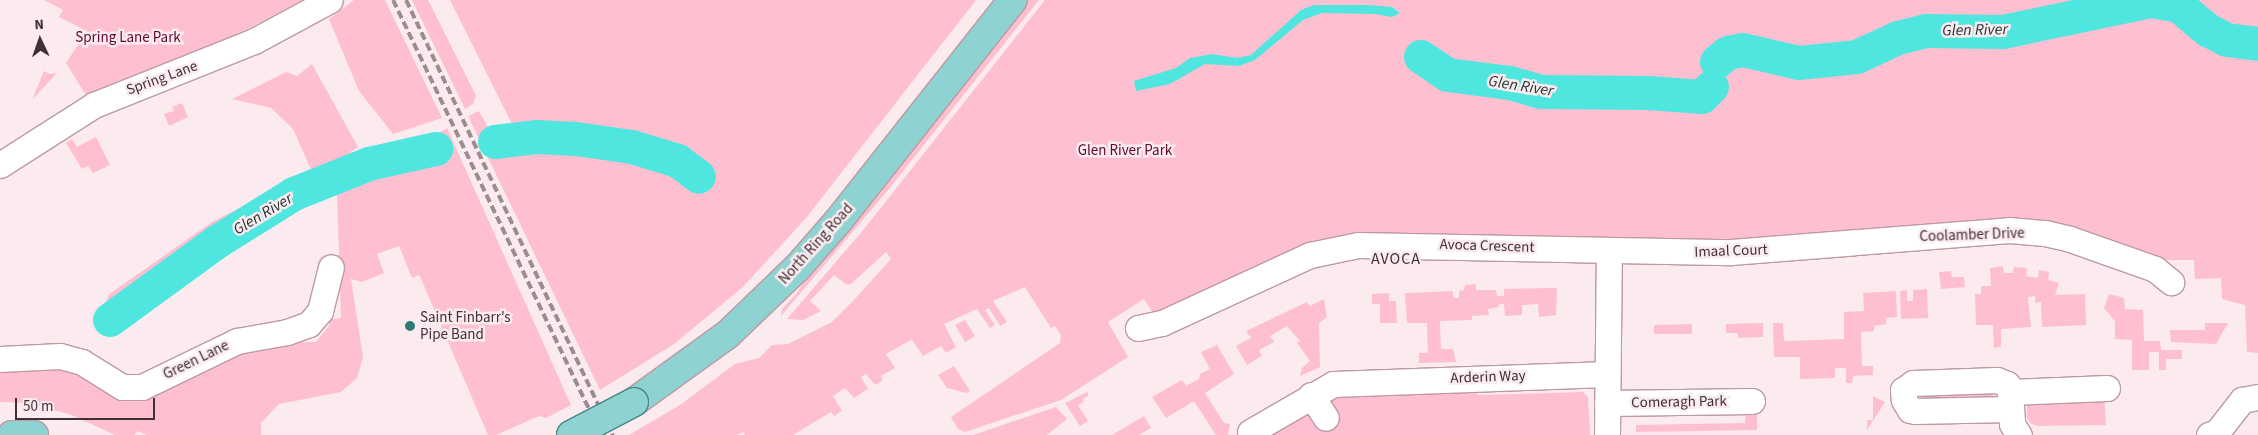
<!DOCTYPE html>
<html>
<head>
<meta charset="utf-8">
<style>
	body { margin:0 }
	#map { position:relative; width:2258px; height:435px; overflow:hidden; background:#fbebef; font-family:"Source Sans 3",sans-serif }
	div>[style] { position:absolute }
	.green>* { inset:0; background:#febfd1 }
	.water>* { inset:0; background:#4fe6e0 }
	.river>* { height:34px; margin:-17px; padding:0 17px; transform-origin:17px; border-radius:17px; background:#4fe6e0 }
	.roads { filter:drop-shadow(1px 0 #bd99a2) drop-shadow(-1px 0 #bd99a2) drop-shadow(0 1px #bd99a2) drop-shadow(0 -1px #bd99a2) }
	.minor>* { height:25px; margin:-12.5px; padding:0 12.5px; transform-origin:12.5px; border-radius:12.5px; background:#fff }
	.major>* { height:28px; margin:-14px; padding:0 14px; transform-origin:14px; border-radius:14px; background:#8ed3d1 }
	.rail>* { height:4px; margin-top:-2px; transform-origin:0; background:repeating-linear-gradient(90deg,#9c8c90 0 8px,transparent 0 12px) }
	.bridges { filter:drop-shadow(1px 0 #418786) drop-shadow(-1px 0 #418786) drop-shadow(0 1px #418786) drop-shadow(0 -1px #418786) }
	.major-bridge>* { height:28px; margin:-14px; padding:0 14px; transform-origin:14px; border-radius:14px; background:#8ed3d1 }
	.dots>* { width:14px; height:14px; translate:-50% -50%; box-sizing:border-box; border:2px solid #fbebef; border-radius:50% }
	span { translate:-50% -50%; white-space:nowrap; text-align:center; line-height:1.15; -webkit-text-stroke:5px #fbebef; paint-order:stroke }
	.park-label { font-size:15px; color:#610630 }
	.street-label { font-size:15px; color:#3f3034 }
	.poi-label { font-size:15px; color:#3f3034 }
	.left { translate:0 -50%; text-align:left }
	.water-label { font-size:16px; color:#1a3231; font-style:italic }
	.neighbourhood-label { font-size:16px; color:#3f3034; letter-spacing:1px }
	.north { position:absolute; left:15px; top:15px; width:50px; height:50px; -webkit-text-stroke:4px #fbebef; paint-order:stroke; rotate:357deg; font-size:14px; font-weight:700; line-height:20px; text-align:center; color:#3f3034 }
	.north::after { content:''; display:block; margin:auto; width:18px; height:22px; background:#3f3034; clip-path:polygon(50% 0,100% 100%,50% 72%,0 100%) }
	.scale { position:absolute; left:15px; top:398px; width:140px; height:22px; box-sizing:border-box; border:2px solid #3f3034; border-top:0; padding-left:6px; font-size:15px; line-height:18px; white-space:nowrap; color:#3f3034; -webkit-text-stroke:4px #fbebef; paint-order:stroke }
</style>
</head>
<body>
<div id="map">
	<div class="green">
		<i style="clip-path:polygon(44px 0,303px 0,226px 40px,86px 95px,66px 63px,87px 31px,59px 17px,63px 10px)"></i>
		<i style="clip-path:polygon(354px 0,385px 0,442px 118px,393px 134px,359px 91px,329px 19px)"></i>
		<i style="clip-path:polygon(412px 0,428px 0,476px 96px,473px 104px,465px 109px)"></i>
		<i style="clip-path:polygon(450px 0,976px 0,806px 218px,743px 287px,674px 344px,600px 390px,468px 116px,479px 111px,501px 152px,519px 155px,526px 152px)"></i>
		<i style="clip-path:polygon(1025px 0,1039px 0,889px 189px,781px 316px,782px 309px,797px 293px,806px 278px)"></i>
		<i style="clip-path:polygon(1045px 0,2258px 0,2258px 353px,2247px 352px,2245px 305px,2222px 299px,2221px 278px,2195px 279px,2194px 260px,2156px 260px,2094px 239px,1752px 244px,1561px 242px,1552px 236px,1526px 235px,1518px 242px,1327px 244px,1316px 240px,1154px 314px,1144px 299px,1108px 322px,1128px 357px,1061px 400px,965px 432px,958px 429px,951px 417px,1060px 343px,1061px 335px,1055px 326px,1051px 328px,1025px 287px,993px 301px,1007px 322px,1000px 326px,989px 308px,985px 310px,995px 325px,990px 328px,977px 309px,944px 324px,956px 347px,946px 353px,941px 346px,923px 356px,912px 340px,909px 341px,886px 354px,895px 368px,881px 376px,883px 380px,875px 385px,866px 374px,861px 377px,868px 389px,854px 398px,845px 388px,833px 396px,842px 411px,834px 416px,831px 412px,793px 435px,745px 435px,743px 432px,737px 435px,629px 435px,680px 405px,735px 364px,759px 358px,772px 345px,788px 344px,832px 322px,853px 301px,891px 259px,886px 252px,851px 284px,846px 284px,834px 275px,810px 301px,821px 311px,803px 320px,787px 319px,864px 229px)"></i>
		<i style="clip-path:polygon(312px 64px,358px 147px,350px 152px,358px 156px,437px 134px,447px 128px,571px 405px,546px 418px,539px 416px,496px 435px,488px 435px,422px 281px,419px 275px,412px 278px,399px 246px,377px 254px,384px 273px,362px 282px,351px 279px,363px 357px,357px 378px,341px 392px,279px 404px,261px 423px,261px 435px,147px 435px,138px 431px,134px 435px,115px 435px,69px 414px,26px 403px,0 402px,0 370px,61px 368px,75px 371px,104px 388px,230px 351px,280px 343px,316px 342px,329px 326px,329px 320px,341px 318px,337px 193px,346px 190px,345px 183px,249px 232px,181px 277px,117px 326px,105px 314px,108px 295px,212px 222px,312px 172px,293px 129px,271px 108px,232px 99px,286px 72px,297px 76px)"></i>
		<i style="clip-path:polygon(44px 71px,50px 74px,57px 73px,32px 100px)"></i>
		<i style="clip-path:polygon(182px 103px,188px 117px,169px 126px,164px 114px,174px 111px,172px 107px)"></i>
		<i style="clip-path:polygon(96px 137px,110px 165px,93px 173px,88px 166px,82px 169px,66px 143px,72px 139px,77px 147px)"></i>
		<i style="clip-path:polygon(2003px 266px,2004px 273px,2013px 273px,2014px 267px,2027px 268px,2026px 276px,2038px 278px,2039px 270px,2049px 272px,2048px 280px,2059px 283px,2055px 295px,2085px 294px,2086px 325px,2042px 327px,2041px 302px,2035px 303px,2035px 296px,2028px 297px,2031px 327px,2001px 329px,2001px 347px,1994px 348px,1993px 325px,1976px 325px,1975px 294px,1981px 294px,1981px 286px,1991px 286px,1990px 268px)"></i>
		<i style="clip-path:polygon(1951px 271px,1952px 277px,1964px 277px,1965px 287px,1941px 289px,1939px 272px)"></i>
		<i style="clip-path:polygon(1476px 284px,1476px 290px,1496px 290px,1497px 296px,1504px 296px,1504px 289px,1557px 288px,1556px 315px,1539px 317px,1538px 304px,1522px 305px,1522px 315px,1505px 316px,1504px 304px,1499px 304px,1499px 307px,1488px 309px,1489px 315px,1472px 316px,1472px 320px,1440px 321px,1441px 349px,1453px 349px,1456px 362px,1419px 363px,1419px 353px,1428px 353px,1427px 323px,1407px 323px,1405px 293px,1453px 291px,1453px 298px,1459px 298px,1459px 291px,1464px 290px,1465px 285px)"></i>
		<i style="clip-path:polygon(1927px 289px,1928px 318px,1901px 319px,1900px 291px,1907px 290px,1907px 301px,1913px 301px,1913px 290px)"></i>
		<i style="clip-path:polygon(1896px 291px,1897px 317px,1886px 318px,1886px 324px,1874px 326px,1874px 331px,1861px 332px,1862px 366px,1873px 366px,1873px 375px,1853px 376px,1852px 383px,1846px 383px,1846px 368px,1835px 368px,1835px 378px,1800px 379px,1800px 357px,1774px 357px,1773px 323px,1783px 323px,1784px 341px,1844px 339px,1844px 312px,1864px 311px,1863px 293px)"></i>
		<i style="clip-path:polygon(1389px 293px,1389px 301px,1396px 301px,1397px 323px,1380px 323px,1380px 304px,1372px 304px,1372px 294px)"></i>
		<i style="clip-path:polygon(2109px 294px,2124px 298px,2125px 309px,2143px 310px,2144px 341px,2160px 341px,2161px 350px,2182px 350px,2182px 359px,2166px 359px,2166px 370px,2159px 370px,2159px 352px,2149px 352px,2149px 370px,2132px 370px,2132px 340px,2115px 339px,2115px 321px,2104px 308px)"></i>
		<i style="clip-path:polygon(1324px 299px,1327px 317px,1319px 323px,1320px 367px,1300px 376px,1302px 368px,1310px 361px,1297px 343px,1300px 341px,1287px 326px,1270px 336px,1274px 342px,1259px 350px,1262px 356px,1247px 365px,1236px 346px,1251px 338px,1246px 331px,1307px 302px,1310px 306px)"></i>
		<i style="clip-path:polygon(965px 320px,975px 336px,965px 342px,955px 325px)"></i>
		<i style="clip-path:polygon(1763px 323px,1763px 337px,1738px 338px,1738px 333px,1726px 333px,1726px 324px)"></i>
		<i style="clip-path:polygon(2205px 323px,2228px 323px,2216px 344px,2171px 342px,2170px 330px,2205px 330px)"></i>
		<i style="clip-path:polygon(1692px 324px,1692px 334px,1654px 334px,1654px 325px)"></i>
		<i style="clip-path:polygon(1217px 345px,1234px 374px,1205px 393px,1224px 423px,1230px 424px,1228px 435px,1216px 435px,1194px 401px,1166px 418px,1152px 397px,1182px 380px,1186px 386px,1199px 379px,1200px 374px,1210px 369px,1201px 352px)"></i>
		<i style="clip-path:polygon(954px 366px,970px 391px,966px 393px,947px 388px,938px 375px)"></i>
		<i style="clip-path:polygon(1993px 387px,1993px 396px,1921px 398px,1921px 389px)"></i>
		<i style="clip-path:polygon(1474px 391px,1478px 395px,1583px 392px,1588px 397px,1590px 435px,1272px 435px,1298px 420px,1295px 414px,1328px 408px,1329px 395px)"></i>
		<i style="clip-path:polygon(1087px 392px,1089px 395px,1083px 399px,1084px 402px,1078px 405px,1088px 421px,1080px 426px,1065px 403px)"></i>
		<i style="clip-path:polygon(1873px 396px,1885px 402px,1867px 430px,1867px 420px,1873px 420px)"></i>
		<i style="clip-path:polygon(2104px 397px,2106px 425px,2038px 426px,2031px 424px,2027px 418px,2027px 400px)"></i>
		<i style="clip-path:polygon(1056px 407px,1067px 419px,1047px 435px,973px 435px)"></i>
		<i style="clip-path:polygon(1746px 415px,1757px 415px,1757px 430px,1636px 432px,1636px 425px,1745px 423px)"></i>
		<i style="clip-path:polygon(1144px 416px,1151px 428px,1139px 435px,1112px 435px)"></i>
	</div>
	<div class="water">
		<i style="clip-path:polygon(1314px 5px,1368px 5px,1392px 7px,1400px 13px,1392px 17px,1375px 14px,1322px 13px,1303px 20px,1255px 60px,1239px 66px,1205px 64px,1170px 84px,1136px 91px,1134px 81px,1176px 68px,1190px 58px,1212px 54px,1237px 58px,1251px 55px,1301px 10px)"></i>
	</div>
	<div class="river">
		<i style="left:1421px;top:57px;width:32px;rotate:34deg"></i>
		<i style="left:1448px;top:75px;width:63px;rotate:7.4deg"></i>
		<i style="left:1510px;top:83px;width:33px;rotate:16deg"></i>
		<i style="left:1542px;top:92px;width:107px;rotate:0.5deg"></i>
		<i style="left:1649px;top:93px;width:53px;rotate:4.3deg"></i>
		<i style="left:1702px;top:97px;width:14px;rotate:-45deg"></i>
		<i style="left:1717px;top:62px;width:14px;rotate:-39deg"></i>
		<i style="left:1728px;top:53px;width:15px;rotate:-11deg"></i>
		<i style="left:1743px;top:50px;width:57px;rotate:13.1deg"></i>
		<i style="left:1799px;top:63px;width:58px;rotate:-5.9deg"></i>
		<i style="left:1857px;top:57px;width:45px;rotate:-24.9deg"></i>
		<i style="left:1898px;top:38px;width:29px;rotate:-14deg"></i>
		<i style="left:1926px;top:31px;width:77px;rotate:0.7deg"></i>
		<i style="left:2003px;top:32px;width:151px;rotate:-11.8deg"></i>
		<i style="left:2151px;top:1px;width:28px;rotate:10deg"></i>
		<i style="left:2179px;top:6px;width:38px;rotate:40deg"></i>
		<i style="left:2208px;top:30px;width:21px;rotate:28deg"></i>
		<i style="left:2227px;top:40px;width:31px;rotate:7deg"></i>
		<i style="left:495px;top:142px;width:42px;rotate:-6.8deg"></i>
		<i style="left:537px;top:137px;width:39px;rotate:3deg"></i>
		<i style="left:576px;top:139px;width:57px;rotate:8.1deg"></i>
		<i style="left:632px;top:147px;width:48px;rotate:16.9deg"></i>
		<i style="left:678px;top:161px;width:26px;rotate:37deg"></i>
		<i style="left:110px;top:320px;width:132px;rotate:-36.1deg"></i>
		<i style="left:217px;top:242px;width:91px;rotate:-31.9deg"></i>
		<i style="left:294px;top:194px;width:81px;rotate:-21.8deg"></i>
		<i style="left:369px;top:164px;width:69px;rotate:-12.6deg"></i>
	</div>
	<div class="roads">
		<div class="minor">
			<i style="left:0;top:165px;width:112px;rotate:-32.6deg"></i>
			<i style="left:94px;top:105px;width:172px;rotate:-21.8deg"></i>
			<i style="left:254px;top:41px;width:86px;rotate:-28.3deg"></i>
			<i style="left:1138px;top:328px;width:25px;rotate:-12deg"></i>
			<i style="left:1162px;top:323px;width:163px;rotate:-24.7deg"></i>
			<i style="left:1310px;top:255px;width:49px;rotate:-11.8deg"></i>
			<i style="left:1358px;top:245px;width:373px;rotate:1.1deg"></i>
			<i style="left:1731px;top:252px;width:279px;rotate:-4.5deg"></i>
			<i style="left:2009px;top:230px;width:36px;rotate:5deg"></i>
			<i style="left:2045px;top:233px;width:26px;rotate:13deg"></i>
			<i style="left:2070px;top:239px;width:90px;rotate:19.4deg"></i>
			<i style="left:2155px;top:269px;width:21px;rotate:39deg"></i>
			<i style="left:0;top:359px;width:60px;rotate:-2.9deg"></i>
			<i style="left:60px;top:356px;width:23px;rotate:15deg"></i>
			<i style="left:82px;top:362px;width:47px;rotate:32deg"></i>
			<i style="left:122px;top:387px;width:20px"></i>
			<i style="left:142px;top:387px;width:106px;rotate:-25.8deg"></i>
			<i style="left:237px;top:341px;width:51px;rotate:-10.2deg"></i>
			<i style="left:287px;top:332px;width:23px;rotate:-20deg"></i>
			<i style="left:309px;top:324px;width:17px;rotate:-50deg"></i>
			<i style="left:320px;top:311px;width:45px;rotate:-76deg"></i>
			<i style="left:2010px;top:392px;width:32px;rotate:86deg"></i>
			<i style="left:2012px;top:424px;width:13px;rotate:58deg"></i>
			<i style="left:1311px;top:395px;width:27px;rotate:57deg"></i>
			<i style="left:1607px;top:403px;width:145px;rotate:-0.8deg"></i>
			<i style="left:2010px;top:409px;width:95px;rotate:178.8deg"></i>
			<i style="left:1915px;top:411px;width:5px;rotate:-169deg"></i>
			<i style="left:1910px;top:410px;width:12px;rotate:-121deg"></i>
			<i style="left:1904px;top:400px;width:10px;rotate:-96deg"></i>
			<i style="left:1903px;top:390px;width:12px;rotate:-35deg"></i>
			<i style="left:1913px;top:383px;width:84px;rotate:-2deg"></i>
			<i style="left:1997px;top:380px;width:11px;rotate:22deg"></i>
			<i style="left:2007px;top:384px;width:9px;rotate:69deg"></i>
			<i style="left:2010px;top:392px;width:97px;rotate:-2.4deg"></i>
			<i style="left:1250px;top:432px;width:96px;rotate:-30deg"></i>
			<i style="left:1333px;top:384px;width:274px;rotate:-2.1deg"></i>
			<i style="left:1607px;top:435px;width:184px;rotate:-89.4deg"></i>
			<i style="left:2209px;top:435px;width:9px;rotate:-21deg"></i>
			<i style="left:2217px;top:432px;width:41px;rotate:-52deg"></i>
			<i style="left:2242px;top:400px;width:16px;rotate:-11deg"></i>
		</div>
		<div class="major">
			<i style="left:634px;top:402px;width:115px;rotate:-35.8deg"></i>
			<i style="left:727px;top:335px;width:98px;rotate:-43.8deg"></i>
			<i style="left:798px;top:267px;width:62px;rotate:-48.9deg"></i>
			<i style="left:839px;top:220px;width:280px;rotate:-51.7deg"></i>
			<i style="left:12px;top:435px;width:22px"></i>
		</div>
	</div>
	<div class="rail">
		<i style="left:393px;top:0;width:482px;rotate:64.4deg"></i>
		<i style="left:406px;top:0;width:482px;rotate:64.6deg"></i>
	</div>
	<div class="bridges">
		<div class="major-bridge">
			<i style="left:571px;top:435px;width:71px;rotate:-27.6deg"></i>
		</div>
	</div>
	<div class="dots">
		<i style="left:410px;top:326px;background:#2f7875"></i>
	</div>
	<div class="park-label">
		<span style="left:128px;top:38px">Spring Lane Park</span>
		<span style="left:1125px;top:151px">Glen River Park</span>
	</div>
	<div class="street-label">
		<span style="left:162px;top:78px;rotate:-20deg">Spring Lane</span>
		<span style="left:1972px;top:235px;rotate:-2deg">Coolamber Drive</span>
		<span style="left:816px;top:244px;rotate:-48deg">North Ring Road</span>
		<span style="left:1487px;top:246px;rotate:2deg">Avoca Crescent</span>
		<span style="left:1731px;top:251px;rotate:-2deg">Imaal Court</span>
		<span style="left:196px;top:360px;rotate:-26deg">Green Lane</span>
		<span style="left:1488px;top:377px;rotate:-2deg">Arderin Way</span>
		<span style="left:1679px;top:402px;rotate:-1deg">Comeragh Park</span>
	</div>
	<div class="poi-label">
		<span class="left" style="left:420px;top:326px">Saint Finbarr's<br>Pipe Band</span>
	</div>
	<div class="water-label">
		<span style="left:1975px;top:30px;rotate:-1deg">Glen River</span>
		<span style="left:1521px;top:86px;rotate:9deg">Glen River</span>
		<span style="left:263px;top:214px;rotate:-31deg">Glen River</span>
	</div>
	<div class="neighbourhood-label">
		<span style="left:1396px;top:259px">AVOCA</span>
	</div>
	<div class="north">N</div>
	<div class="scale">50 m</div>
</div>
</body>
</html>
